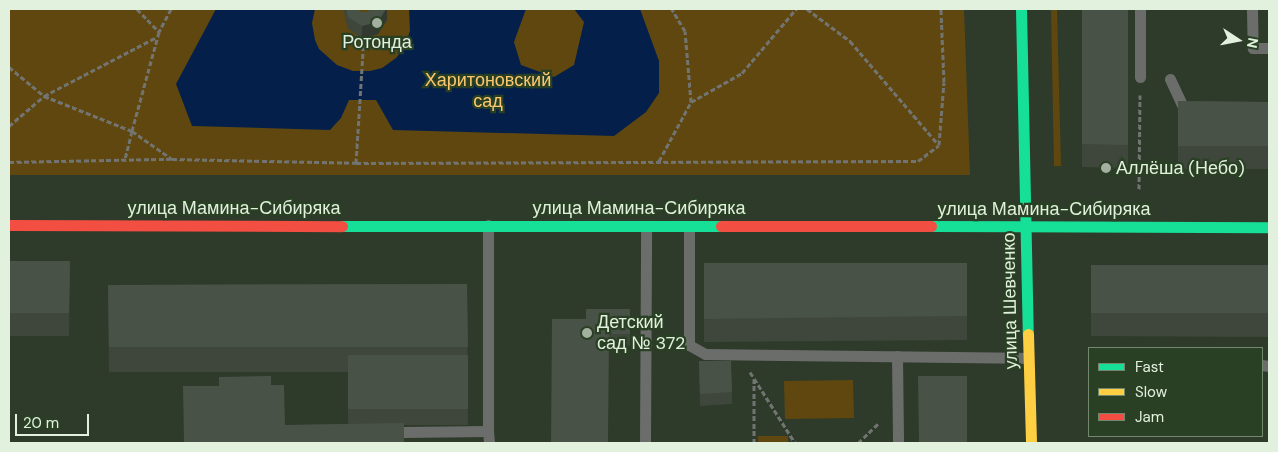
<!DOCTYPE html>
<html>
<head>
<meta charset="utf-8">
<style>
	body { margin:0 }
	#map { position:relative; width:1278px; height:452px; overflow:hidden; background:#2e3a2a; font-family:"DM Sans",sans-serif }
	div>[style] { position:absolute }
	.green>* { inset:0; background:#60470f }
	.water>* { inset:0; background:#04204a }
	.path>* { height:3px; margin-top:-1.5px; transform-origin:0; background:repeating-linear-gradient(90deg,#727471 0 5px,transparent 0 7.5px) }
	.lane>* { height:11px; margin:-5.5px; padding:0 5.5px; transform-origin:5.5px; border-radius:5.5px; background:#6b6d6b }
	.fast>* { height:11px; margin:-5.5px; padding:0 5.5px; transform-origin:5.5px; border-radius:5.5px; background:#16e098 }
	.slow>* { height:11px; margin:-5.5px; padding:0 5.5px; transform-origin:5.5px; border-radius:5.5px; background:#ffcf43 }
	.jam>* { height:11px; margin:-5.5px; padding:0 5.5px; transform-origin:5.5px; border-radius:5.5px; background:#f24e42 }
	.wall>* { inset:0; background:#3f473c }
	.shaded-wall>* { inset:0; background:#333931 }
	.building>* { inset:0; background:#495246 }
	.dots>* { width:14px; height:14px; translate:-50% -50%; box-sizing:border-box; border:2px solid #2a4024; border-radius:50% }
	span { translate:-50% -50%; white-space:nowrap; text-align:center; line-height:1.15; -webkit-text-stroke:4.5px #2a4024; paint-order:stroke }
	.poi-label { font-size:18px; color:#e2f0de }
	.left { translate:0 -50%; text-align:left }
	.park-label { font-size:18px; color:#fbc770 }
	.street-label { font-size:18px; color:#e2f0de }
	.frame { position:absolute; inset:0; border:10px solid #e2f0de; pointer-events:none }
	.legend { position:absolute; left:1088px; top:347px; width:175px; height:90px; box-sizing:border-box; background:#2a4024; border:1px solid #74866e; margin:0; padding:6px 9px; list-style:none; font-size:15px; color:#e2f0de }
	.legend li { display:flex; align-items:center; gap:10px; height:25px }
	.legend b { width:25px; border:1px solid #74866e }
	.north { position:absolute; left:1213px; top:15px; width:50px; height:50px; -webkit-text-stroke:4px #2a4024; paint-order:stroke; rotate:101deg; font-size:14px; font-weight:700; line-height:20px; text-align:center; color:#e2f0de }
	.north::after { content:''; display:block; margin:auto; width:18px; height:22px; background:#e2f0de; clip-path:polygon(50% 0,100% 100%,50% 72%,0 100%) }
	.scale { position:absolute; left:15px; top:414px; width:74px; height:22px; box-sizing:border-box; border:2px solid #e2f0de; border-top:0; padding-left:6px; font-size:15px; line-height:18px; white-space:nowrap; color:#e2f0de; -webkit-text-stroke:4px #2a4024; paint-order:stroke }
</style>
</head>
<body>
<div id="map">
	<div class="green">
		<i style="clip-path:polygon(9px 9px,964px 9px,970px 175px,9px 175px)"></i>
		<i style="clip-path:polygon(1051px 9px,1057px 9px,1061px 166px,1054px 166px)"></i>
		<i style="clip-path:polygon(853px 380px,854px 418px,785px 419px,784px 381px)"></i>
		<i style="clip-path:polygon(758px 436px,788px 436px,788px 443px,758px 443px)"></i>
	</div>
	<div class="water">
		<i style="clip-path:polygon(216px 9px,315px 9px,312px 23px,315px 40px,319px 49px,337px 65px,353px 71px,370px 71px,382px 68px,396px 58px,404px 48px,410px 31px,409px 9px,526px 9px,514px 42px,521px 65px,554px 77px,574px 65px,584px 22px,574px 9px,640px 9px,659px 61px,659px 93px,646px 112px,614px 136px,393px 130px,376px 100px,349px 100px,341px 118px,330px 130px,192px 126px,176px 84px)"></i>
	</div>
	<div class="path">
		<i style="left:137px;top:9px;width:32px;rotate:46deg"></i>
		<i style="left:171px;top:9px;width:26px;rotate:118deg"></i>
		<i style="left:159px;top:32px;width:103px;rotate:105.3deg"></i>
		<i style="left:132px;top:131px;width:49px;rotate:35deg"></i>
		<i style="left:807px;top:9px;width:54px;rotate:36.7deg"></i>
		<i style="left:850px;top:41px;width:135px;rotate:49.5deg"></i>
		<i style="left:9px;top:67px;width:45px;rotate:39.6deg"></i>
		<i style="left:44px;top:96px;width:95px;rotate:21.7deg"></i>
		<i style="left:132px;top:131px;width:30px;rotate:104deg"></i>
		<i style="left:691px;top:102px;width:59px;rotate:-29.6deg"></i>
		<i style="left:742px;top:73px;width:84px;rotate:-49.8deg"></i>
		<i style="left:9px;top:126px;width:46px;rotate:-40.6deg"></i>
		<i style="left:44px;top:96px;width:127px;rotate:-27.6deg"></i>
		<i style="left:659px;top:161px;width:67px;rotate:-61.5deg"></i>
		<i style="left:691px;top:102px;width:71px;rotate:-94.8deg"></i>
		<i style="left:685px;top:31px;width:26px;rotate:-121deg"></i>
		<i style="left:9px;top:162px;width:163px;rotate:-1.1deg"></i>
		<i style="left:172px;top:159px;width:184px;rotate:1.2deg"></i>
		<i style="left:356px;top:163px;width:562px;rotate:-0.2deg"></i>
		<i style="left:918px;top:161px;width:26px;rotate:-37deg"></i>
		<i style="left:939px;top:145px;width:63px;rotate:-85.5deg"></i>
		<i style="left:944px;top:82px;width:73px;rotate:-92.4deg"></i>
		<i style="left:356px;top:163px;width:128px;rotate:-86.4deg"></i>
		<i style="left:1139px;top:189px;width:94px;rotate:-89.4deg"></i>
		<i style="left:750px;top:372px;width:84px;rotate:57.6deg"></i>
		<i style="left:754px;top:443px;width:64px;rotate:-90deg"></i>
		<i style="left:858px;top:443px;width:29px;rotate:-44deg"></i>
	</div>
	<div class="lane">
		<i style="left:1252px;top:9px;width:39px;rotate:89deg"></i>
		<i style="left:1253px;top:48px;width:16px"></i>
		<i style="left:1140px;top:77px;width:68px;rotate:-90deg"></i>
		<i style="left:1170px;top:79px;width:31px;rotate:65deg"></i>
		<i style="left:1183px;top:107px;width:7px"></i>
		<i style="left:689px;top:226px;width:119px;rotate:90deg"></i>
		<i style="left:689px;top:345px;width:18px;rotate:29deg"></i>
		<i style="left:705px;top:354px;width:323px;rotate:0.7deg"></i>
		<i style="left:897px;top:356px;width:87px;rotate:89.3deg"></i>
		<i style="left:1262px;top:365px;width:7px;rotate:8deg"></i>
		<i style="left:488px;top:431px;width:12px;rotate:85deg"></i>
		<i style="left:403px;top:432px;width:85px;rotate:-0.7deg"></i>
		<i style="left:488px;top:431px;width:206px;rotate:-90deg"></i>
		<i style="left:645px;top:443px;width:217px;rotate:-89.7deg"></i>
	</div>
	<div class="fast">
		<i style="left:1021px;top:9px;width:325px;rotate:88.8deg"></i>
		<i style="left:342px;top:226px;width:379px"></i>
		<i style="left:931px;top:226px;width:338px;rotate:0.2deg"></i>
	</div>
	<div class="slow">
		<i style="left:1028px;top:334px;width:109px;rotate:88.4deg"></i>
	</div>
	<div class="jam">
		<i style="left:9px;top:225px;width:333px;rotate:0.2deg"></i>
		<i style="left:721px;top:226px;width:210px"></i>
	</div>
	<div class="wall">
		<i style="clip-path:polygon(344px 9px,361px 9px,359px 10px,361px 12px,367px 12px,370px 10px,370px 9px,387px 9px,387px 20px,378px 34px,362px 38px,348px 29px,344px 13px)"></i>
		<i style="clip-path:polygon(1082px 9px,1128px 9px,1128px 168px,1082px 167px)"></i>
		<i style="clip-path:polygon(1178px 101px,1269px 102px,1269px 169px,1178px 169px)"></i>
		<i style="clip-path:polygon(9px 261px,70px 261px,69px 336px,9px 336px)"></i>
		<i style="clip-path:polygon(704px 263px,967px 263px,967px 340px,704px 342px)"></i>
		<i style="clip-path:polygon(1091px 265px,1269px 265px,1269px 337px,1091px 336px)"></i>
		<i style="clip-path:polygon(467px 284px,468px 425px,404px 425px,184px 443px,271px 385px,285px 425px,348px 424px,348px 372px,109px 372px,108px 285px)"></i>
		<i style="clip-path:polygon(630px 309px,630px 346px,609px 346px,586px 319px)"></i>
		<i style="clip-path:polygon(699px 361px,732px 392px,732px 404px,700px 406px)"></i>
	</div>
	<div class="shaded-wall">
		<i style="clip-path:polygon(386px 9px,387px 9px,387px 20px,378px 34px,362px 38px,362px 26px)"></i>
	</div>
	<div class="building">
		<i style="clip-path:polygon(346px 9px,358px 9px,361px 12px,367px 12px,372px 9px,386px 9px,378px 22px,362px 26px,348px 17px)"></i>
		<i style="clip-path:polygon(1082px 9px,1128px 9px,1128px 145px,1082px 144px)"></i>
		<i style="clip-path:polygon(1178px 101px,1269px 102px,1269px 146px,1178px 146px)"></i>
		<i style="clip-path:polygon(9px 261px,70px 261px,69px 313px,9px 313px)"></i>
		<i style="clip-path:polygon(704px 263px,967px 263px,967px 316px,704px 319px)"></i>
		<i style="clip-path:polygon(1091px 265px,1269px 265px,1269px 313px,1091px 313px)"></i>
		<i style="clip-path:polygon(467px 284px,468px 347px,109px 347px,108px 285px)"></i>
		<i style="clip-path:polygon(586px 309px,630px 309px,630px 334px,609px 334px,608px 443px,551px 443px,552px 319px,586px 319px)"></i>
		<i style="clip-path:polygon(348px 355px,468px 355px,468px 409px,348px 409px)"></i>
		<i style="clip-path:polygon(699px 361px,731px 361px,732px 392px,700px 394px)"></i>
		<i style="clip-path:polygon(271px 376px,271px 385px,284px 385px,285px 425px,404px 423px,404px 443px,184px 443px,183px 386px,219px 386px,219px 377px)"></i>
		<i style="clip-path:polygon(918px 376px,967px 376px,967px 443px,919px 443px)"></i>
	</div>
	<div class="dots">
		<i style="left:377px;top:23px;background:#a3b09f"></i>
		<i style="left:1106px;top:168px;background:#a3b09f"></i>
		<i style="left:587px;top:333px;background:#a3b09f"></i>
	</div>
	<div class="poi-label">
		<span style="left:377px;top:42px">Ротонда</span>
		<span class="left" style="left:1116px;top:168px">Аллёша (Небо)</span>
		<span class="left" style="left:597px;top:333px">Детский<br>сад № 372</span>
	</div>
	<div class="park-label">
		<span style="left:488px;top:91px">Харитоновский<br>сад</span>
	</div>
	<div class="street-label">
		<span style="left:234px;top:208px">улица Мамина-Сибиряка</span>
		<span style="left:639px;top:208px">улица Мамина-Сибиряка</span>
		<span style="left:1044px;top:209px">улица Мамина-Сибиряка</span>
		<span style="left:1010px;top:301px;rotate:-91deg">улица Шевченко</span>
	</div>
	<div class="frame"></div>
	<ul class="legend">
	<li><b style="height:6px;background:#16e098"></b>Fast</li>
	<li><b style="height:6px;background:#ffcf43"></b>Slow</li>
	<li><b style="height:6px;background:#f24e42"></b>Jam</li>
	</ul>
	<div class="north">N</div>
	<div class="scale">20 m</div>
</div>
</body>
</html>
